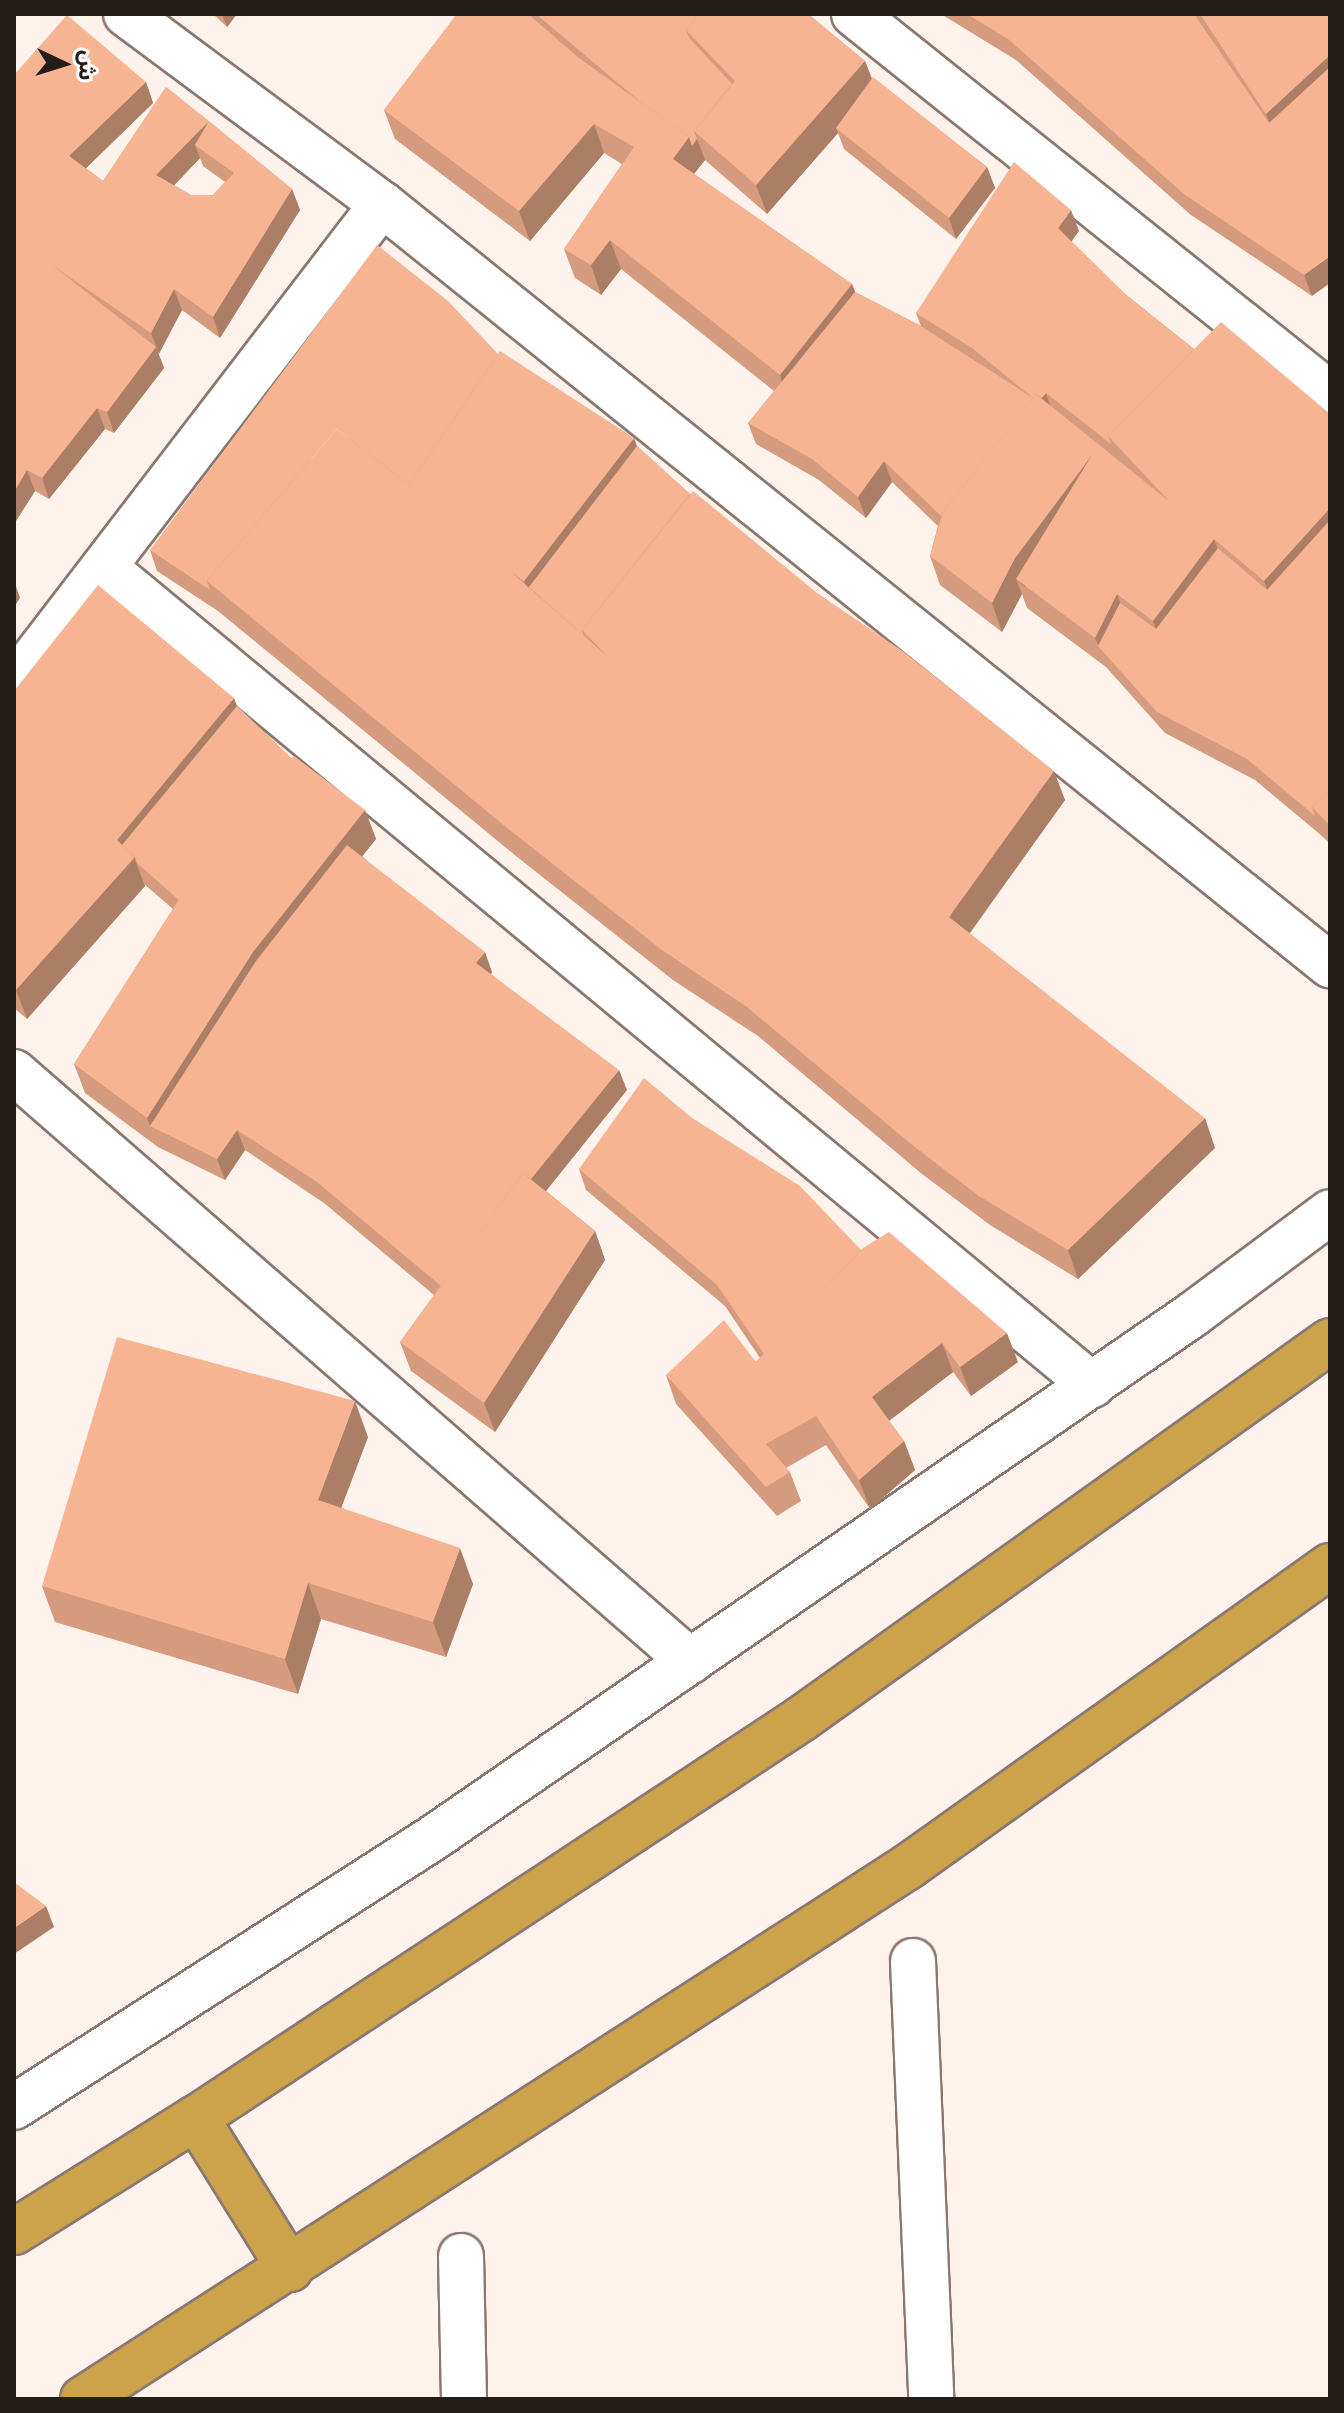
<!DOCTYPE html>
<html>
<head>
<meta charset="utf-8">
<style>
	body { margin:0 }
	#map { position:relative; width:1344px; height:2413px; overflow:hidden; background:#fef2ec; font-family:Lato,"Noto Sans Arabic",sans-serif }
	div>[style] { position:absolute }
	.roads { filter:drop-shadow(2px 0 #8a7870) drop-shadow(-2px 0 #8a7870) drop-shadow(0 2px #8a7870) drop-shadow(0 -2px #8a7870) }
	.minor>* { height:44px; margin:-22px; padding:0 22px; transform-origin:22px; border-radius:22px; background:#fff }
	.secondary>* { height:44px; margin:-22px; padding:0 22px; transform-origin:22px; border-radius:22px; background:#fff }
	.trunk>* { height:44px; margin:-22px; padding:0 22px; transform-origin:22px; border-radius:22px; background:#cca24a }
	.wall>* { inset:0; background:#d49b7e }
	.shaded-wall>* { inset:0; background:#ad7e66 }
	.building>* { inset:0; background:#f7b492 }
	span { translate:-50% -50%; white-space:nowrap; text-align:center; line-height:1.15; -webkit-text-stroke:8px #fff; paint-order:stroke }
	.frame { position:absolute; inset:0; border:16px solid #241d1a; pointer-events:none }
	.north { position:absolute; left:24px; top:24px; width:80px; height:80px; -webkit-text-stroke:6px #fff; paint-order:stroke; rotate:94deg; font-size:22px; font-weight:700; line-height:32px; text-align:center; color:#241d1a }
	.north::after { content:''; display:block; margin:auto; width:28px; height:36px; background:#241d1a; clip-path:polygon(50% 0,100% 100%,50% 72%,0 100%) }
</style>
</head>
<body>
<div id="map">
	<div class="roads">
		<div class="minor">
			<i style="left:126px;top:14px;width:319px;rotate:36.6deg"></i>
			<i style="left:382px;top:204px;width:1216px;rotate:38.76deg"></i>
			<i style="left:854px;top:14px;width:609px;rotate:38.6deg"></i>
			<i style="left:104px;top:567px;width:1283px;rotate:39.62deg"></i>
			<i style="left:14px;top:684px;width:605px;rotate:-52.52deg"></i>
			<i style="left:14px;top:1072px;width:897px;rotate:41.07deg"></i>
			<i style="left:913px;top:1961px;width:438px;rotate:87.6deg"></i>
			<i style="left:461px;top:2256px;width:143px;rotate:88.8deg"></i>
		</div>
		<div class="secondary">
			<i style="left:14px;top:2107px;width:498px;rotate:-32.7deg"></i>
			<i style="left:433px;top:1838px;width:922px;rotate:-34.57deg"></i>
			<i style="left:1192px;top:1315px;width:172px;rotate:-36.7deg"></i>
		</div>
		<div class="trunk">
			<i style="left:196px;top:2118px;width:178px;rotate:58.1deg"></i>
			<i style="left:14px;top:2232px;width:215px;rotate:-32.1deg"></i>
			<i style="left:196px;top:2118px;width:725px;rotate:-33.41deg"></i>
			<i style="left:801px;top:1719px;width:650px;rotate:-35.55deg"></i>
			<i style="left:83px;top:2399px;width:983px;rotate:-32.83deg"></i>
			<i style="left:909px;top:1866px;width:517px;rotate:-35.47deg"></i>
		</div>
	</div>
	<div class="wall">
		<i style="clip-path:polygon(213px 14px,237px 14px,227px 27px)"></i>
		<i style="clip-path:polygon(457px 14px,808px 14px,865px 61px,872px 79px,987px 167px,995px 188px,956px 239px,844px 149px,838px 133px,767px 214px,705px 160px,694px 174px,852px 284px,855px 292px,921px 326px,916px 313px,1079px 231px,1071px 241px,1125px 294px,1194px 349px,1330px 414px,1330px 844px,1322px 836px,1255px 780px,1165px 733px,1106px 667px,1027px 608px,1022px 594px,1002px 632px,940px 585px,930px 556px,938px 526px,892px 482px,866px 518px,819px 480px,756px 444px,748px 423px,774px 391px,621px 269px,601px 295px,575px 278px,564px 249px,622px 164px,604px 153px,530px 241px,395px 139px,384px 110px)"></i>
		<i style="clip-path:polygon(941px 14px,1330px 14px,1312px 296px,1191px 215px,1016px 60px)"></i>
		<i style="clip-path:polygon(evenodd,14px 75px,146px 82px,153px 103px,86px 168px,103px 181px,166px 87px,292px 189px,300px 210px,220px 338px,182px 310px,158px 353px,164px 368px,114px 433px,105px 429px,49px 499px,35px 491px,14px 524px,14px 75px,200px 158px,203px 166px,225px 182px,213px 195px,191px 195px,174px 185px,200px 158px)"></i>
		<i style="clip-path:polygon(498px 354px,637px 446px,690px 494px,1065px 800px,969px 933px,1215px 1148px,1078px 1279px,990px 1225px,922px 1174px,758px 1036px,673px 980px,516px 856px,218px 611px,157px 571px,150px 550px)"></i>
		<i style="clip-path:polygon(14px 691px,237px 706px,292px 759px,365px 810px,376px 839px,362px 856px,492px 972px,491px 974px,627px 1090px,546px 1191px,595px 1231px,605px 1260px,495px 1432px,411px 1371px,400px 1342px,434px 1295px,324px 1203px,245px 1150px,225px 1180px,158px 1147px,85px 1093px,74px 1064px,173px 909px,144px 884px,145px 886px,27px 1019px,14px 1008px)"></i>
		<i style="clip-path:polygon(692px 1118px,861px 1250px,1018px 1362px,971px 1396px,953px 1372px,889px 1421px,904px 1441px,915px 1470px,870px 1509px,826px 1445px,786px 1468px,790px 1472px,801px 1501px,777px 1516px,676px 1404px,666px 1375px,756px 1362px,760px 1358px,725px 1306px,586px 1190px,579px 1169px)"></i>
		<i style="clip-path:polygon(368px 1437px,341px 1507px,473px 1584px,446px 1657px,321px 1619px,298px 1694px,55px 1622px,42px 1586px)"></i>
	</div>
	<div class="shaded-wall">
		<i style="clip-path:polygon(222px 14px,237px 14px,227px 27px)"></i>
		<i style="clip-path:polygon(1330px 55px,1330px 94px,1277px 143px,1266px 114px)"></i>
		<i style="clip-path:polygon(865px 61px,876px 90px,836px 128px,838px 133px,767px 214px,756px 185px)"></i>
		<i style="clip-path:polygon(146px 82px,153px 103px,77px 177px,69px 156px)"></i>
		<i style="clip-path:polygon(209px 121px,195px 145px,200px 158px,164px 196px,156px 175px)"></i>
		<i style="clip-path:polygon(594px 124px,604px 153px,530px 241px,519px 211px)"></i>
		<i style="clip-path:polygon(689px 137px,697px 139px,705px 160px,683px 188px,673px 159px)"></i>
		<i style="clip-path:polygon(987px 167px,995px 188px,956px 239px,949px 218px)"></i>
		<i style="clip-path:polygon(292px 189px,300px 210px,220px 338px,213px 317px)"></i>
		<i style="clip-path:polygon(1071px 210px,1079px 231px,1066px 249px,1058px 228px)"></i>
		<i style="clip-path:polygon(610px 240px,621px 269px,601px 295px,591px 265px)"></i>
		<i style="clip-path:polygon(1330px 256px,1330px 283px,1312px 296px,1304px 275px)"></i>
		<i style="clip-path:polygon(852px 284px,863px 313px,790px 404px,780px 375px)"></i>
		<i style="clip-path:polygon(174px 289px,182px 310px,159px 354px,151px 333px)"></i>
		<i style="clip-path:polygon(156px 347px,164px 368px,114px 433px,107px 412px)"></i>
		<i style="clip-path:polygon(1046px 393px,1053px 414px,946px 520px)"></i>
		<i style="clip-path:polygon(97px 408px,105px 429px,49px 499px,42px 478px)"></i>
		<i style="clip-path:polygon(634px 438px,645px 467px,527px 589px,524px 581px)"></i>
		<i style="clip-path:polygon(1092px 455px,1103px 484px,1025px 587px,1016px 579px,1022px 594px,1002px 632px,992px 603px,1015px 558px)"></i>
		<i style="clip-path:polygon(884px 461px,892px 482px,866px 518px,858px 497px)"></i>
		<i style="clip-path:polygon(27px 470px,35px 491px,14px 524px,14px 492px)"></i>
		<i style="clip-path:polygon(1330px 508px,1330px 549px,1275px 611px,1264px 581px)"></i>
		<i style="clip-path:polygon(1214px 539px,1225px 569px,1164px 650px,1153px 621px)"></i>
		<i style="clip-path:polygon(14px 581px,20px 598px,14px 607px)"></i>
		<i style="clip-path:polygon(1117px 594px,1128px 624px,1099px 646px,1095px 638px)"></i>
		<i style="clip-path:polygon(234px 698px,245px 727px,135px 860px,145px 886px,27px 1019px,16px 990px,117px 840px)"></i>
		<i style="clip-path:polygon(1054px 771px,1065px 800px,960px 947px,949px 917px)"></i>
		<i style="clip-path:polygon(365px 810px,376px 839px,150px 1126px,158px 1147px,147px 1118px,253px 952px)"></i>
		<i style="clip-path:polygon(485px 952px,492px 972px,484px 984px,476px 963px)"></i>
		<i style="clip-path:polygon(619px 1070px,627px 1090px,451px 1309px,443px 1288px)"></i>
		<i style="clip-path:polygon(1205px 1118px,1215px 1148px,1078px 1279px,1068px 1250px)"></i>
		<i style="clip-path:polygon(237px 1130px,245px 1150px,225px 1180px,217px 1159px)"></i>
		<i style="clip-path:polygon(595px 1231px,605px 1260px,495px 1432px,484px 1403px)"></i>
		<i style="clip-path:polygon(1007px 1333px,1018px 1362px,971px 1396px,960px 1367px)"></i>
		<i style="clip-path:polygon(942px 1343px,953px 1372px,882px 1426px,872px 1397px)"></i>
		<i style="clip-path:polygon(355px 1401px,368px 1437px,331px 1535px,318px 1500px)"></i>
		<i style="clip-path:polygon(904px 1441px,915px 1470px,870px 1509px,859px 1480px)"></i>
		<i style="clip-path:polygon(460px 1548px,473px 1584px,446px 1657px,433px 1622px)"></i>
		<i style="clip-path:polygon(308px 1583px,321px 1619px,298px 1694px,285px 1659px)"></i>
		<i style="clip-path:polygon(46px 1906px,54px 1927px,14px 1954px,14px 1928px)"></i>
	</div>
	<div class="building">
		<i style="clip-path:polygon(457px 14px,528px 14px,579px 58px,689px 137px,673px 159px,852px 284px,780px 375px,610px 240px,591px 265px,564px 249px,634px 147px,594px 124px,519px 211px,384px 110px)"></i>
		<i style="clip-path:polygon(536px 14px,698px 14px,686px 30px,690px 39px,732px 84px,694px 131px,697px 139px,692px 146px,689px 137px,643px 104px)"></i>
		<i style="clip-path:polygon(698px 14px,808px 14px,865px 61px,756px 185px,694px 131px,735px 81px,686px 30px)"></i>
		<i style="clip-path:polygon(967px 14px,1194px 14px,1269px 123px,1330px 67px,1330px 256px,1304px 275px,1184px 194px,1008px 39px)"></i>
		<i style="clip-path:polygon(1200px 14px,1330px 14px,1330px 55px,1266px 114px)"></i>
		<i style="clip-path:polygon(67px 15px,146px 82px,69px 156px,103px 181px,166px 87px,209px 121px,156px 175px,191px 195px,213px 195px,234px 173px,195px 145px,209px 121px,292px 189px,213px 317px,174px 289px,151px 333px,52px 265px,156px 347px,107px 412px,97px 408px,42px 478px,27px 470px,14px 492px,14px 75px)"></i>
		<i style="clip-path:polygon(873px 77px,987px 167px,949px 218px,836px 128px)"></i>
		<i style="clip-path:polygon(1014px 162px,1071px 210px,1058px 228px,1125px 294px,1194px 349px,1108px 436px,1111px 444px,1046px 393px,1042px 398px,1036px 394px,1033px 398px,972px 348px,916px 313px)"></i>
		<i style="clip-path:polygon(377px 245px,448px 301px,498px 354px,409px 485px,337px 429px,207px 581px,210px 590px,150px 550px)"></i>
		<i style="clip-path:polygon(855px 292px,919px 325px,1033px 398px,943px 512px,941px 516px,884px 461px,858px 497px,812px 459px,748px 423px)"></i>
		<i style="clip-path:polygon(1221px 322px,1330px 414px,1330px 508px,1264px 581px,1214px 539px,1153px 621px,1117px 594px,1095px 638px,1016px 579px,1092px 455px,1015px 558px,992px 603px,930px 556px,943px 512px,1036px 394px,1170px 502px,1108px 436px)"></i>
		<i style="clip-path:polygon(500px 351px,634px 438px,524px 581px,512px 573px,608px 657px,582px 630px,693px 491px,817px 593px,904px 652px,1054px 771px,949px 917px,1205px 1118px,1068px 1250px,979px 1196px,911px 1144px,747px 1007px,662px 950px,506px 827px,207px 581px,337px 429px,409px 485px)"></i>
		<i style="clip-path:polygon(637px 446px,690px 494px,582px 630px,584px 636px,529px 587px)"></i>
		<i style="clip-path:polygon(1330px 520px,1330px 789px,1312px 807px,1315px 816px,1247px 759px,1157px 712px,1098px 646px,1120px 603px,1156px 629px,1218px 548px,1267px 590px)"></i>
		<i style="clip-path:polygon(98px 585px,234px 698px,117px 840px,135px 857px,16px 990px,14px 988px,14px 691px)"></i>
		<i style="clip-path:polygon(237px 706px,292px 759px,179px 900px,137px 863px,135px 857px,122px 845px)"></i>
		<i style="clip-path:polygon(294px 756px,365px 810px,253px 952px,147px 1118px,74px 1064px,181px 896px)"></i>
		<i style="clip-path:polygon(1330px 789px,1330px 826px,1312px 807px)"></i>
		<i style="clip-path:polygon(347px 845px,485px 952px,476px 963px,619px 1070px,531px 1179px,523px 1173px,441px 1286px,317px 1182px,237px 1130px,217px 1159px,150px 1126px,256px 961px)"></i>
		<i style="clip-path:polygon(644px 1078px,692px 1118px,800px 1186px,861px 1250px,764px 1354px,717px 1285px,579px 1169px)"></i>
		<i style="clip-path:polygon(523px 1173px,595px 1231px,484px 1403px,400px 1342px)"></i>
		<i style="clip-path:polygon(889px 1232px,1007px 1333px,960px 1367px,942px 1343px,872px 1397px,904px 1441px,859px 1480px,816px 1416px,766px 1444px,790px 1472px,766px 1487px,666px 1375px,724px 1320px,756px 1362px,863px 1248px)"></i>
		<i style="clip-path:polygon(117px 1337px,355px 1401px,318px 1500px,460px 1548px,433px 1622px,308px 1583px,285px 1659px,42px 1586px)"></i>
		<i style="clip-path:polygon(14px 1882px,46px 1906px,14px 1928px)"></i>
	</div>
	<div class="frame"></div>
	<div class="north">ش</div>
</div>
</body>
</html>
